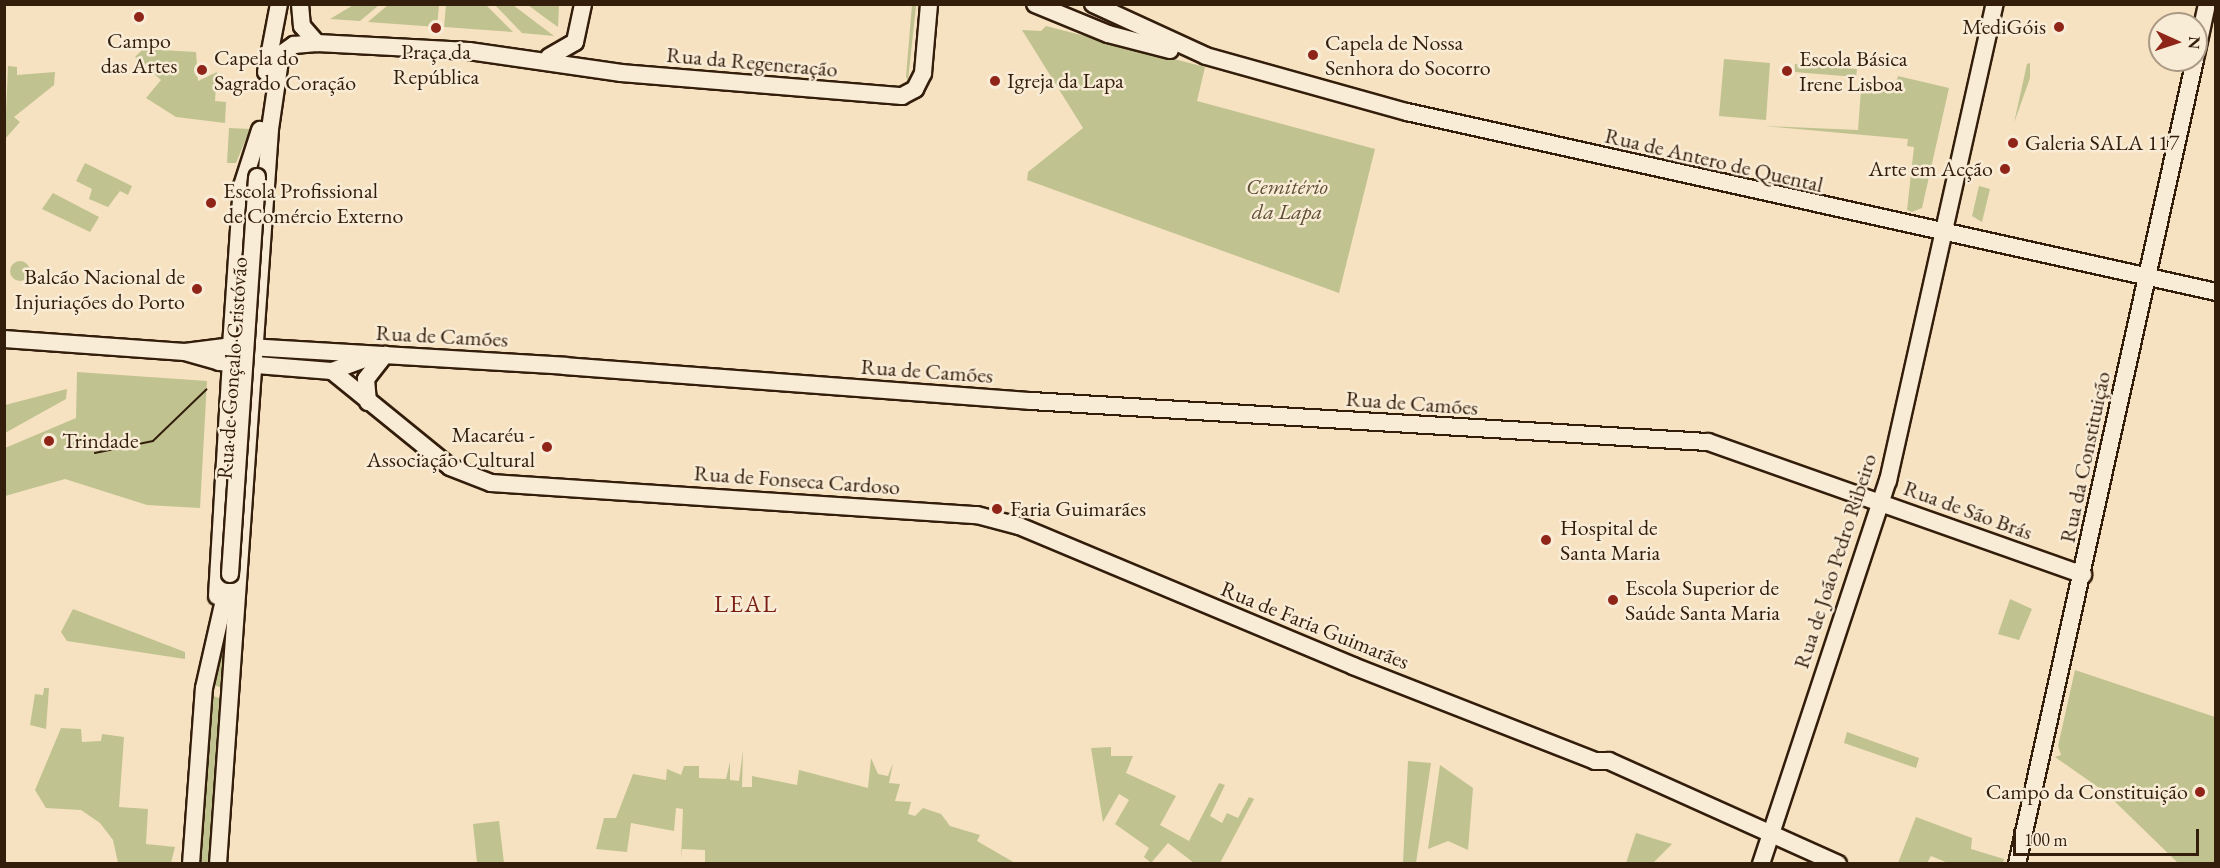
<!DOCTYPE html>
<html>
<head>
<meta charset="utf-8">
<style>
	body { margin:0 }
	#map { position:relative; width:2220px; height:868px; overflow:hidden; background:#f6e2c0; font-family:"EB Garamond",serif }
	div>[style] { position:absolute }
	.green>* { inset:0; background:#c0c290 }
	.round { border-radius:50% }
	.roads { filter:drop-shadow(2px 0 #331d0b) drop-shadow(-2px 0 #331d0b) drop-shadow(0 2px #331d0b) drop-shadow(0 -2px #331d0b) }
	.secondary>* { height:16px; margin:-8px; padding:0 8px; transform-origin:8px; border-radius:8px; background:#f9ecd6 }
	.tram>* { height:1.5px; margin:-0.75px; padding:0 0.75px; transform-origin:0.75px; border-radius:0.75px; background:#331d0b }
	.bridges { filter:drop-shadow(2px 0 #331d0b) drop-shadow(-2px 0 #331d0b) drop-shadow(0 2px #331d0b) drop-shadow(0 -2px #331d0b) }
	.secondary-bridge>* { height:16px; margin:-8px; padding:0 8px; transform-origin:8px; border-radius:8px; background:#f9ecd6 }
	.dots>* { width:16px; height:16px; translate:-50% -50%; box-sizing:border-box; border:3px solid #f9ecd6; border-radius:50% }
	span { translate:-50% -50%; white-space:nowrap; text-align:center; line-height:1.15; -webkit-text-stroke:5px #f9ecd6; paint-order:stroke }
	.poi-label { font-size:22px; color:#331d0b }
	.right { translate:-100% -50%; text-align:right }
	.left { translate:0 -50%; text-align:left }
	.street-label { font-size:22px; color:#331d0b }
	.park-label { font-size:22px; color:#5d4f33; font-style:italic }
	.neighbourhood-label { font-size:24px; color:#7a1f14; letter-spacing:1.5px }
	.frame { position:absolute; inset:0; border:6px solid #331d0b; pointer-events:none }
	.north { position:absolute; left:2148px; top:12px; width:60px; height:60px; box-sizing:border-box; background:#f9ecd6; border:2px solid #aa9985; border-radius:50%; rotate:93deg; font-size:16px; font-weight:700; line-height:24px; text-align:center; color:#331d0b }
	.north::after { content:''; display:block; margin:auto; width:21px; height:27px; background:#8f2418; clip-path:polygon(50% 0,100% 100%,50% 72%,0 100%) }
	.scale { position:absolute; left:2013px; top:829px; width:186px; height:27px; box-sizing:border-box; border:3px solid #331d0b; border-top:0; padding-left:8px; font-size:18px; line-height:21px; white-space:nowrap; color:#331d0b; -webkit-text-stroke:4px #f9ecd6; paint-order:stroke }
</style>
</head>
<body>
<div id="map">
	<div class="green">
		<i style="clip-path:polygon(355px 4px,379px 5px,360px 21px,330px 19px)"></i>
		<i style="clip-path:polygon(389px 4px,439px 5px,437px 27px,368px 22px)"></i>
		<i style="clip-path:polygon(446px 5px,486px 5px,513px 32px,444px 27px)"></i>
		<i style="clip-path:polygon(495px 5px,513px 5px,554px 36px,522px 33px)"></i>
		<i style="clip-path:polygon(528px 5px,559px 5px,558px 27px,544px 17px)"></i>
		<i style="clip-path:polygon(912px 5px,916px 6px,908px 80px,906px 77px)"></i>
		<i style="clip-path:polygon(1046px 26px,1205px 67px,1197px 101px,1375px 149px,1339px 293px,1027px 180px,1028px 172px,1083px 128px,1022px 30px,1041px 31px)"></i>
		<i style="clip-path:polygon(143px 49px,196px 52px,198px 81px,217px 72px,215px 101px,226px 102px,225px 123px,176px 117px,146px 98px,161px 80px,135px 57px)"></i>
		<i style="clip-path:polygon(1724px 59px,1770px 63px,1766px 120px,1719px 116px)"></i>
		<i style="clip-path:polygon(2030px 63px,2030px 78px,2014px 123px,2027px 64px)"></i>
		<i style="clip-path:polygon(1795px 64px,1857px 69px,1856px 77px,1794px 72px)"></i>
		<i style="clip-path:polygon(8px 66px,17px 67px,17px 75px,55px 72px,54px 85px,14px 117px,20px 122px,5px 139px)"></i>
		<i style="clip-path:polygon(1898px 76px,1949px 88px,1922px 208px,1912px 212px,1907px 210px,1914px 147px,1907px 146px,1908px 139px,1764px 126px,1858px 130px,1861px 89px,1894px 90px)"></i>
		<i style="clip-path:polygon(229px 128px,250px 129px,236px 163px,227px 163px)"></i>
		<i style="clip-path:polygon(85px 163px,132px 186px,128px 195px,120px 191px,108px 207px,89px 199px,92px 189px,76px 181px)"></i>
		<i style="clip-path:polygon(1979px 186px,1990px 189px,1982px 222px,1972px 216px)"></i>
		<i style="clip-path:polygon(53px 193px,99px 217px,90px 232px,42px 209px)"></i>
		<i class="round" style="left:10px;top:261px;width:20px;height:20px"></i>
		<i style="clip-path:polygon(77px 372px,207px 381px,200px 508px,147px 505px,65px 479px,5px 496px,5px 448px,76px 418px)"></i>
		<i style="clip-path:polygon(67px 389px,66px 399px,5px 433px,5px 405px)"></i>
		<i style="clip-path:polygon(2010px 599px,2032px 609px,2019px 640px,1998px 634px)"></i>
		<i style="clip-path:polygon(73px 609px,185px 652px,185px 659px,67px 641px,61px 632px)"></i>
		<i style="clip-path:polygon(225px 628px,227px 629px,223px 688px,213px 685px)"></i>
		<i style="clip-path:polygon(2075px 670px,2215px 717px,2215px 863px,2178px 863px,2105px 792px,2055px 757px,2061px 755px,2058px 746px)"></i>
		<i style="clip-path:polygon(44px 688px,49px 688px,46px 729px,30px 725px,35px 694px,43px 695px)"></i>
		<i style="clip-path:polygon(213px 696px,222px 699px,211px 863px,201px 864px)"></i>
		<i style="clip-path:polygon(61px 728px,81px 729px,82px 742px,101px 741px,102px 734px,124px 737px,119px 807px,148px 809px,146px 844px,175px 847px,171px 863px,118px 863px,113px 840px,100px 823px,81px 810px,46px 808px,35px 790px)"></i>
		<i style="clip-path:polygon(1847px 732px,1919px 758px,1916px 768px,1844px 743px)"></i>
		<i style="clip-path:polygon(1111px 747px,1111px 756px,1133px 756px,1126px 773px,1176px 796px,1160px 825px,1189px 841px,1219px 783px,1225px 785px,1210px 816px,1222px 823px,1227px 813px,1238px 818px,1249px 797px,1254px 799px,1220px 863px,1194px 863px,1168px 843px,1151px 863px,1144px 857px,1149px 848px,1115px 824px,1129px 800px,1119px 794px,1103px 822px,1091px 748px)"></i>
		<i style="clip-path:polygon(743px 750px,742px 787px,752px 787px,752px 776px,797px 785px,799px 770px,868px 788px,871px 758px,878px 774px,888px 776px,893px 763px,889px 783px,900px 784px,895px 801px,911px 802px,908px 814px,915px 816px,923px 808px,941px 814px,950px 826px,980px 835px,977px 841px,1015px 863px,705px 864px,705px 850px,682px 849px,681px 860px,683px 809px,676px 808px,674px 831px,631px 823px,627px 852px,596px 849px,604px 818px,616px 818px,633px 774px,666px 780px,667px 769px,681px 775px,684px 766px,699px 766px,699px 778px,726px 779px,730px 762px,730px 780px,739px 781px)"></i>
		<i style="clip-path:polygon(1408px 761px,1431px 763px,1416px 863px,1403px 863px)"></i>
		<i style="clip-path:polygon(1440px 765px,1473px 788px,1468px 850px,1448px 841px,1428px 849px)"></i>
		<i style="clip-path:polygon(1916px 817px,1972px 838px,1971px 849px,2004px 859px,2003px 863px,1948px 863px,1931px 856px,1927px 863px,1898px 863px)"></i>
		<i style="clip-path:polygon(499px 821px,504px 863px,477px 863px,473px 824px)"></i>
		<i style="clip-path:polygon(1636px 833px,1655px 839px,1672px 844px,1653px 863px,1626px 863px)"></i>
	</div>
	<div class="roads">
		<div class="secondary">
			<i style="left:300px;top:4px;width:22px;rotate:85deg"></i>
			<i style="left:302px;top:26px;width:23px;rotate:49deg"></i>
			<i style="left:1035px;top:4px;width:79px;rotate:22.3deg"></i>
			<i style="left:1108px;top:34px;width:64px;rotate:14.5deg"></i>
			<i style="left:1093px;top:4px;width:124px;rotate:24.7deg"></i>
			<i style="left:1206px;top:56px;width:209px;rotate:15.6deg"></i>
			<i style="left:1407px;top:112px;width:829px;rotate:12.54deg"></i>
			<i style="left:2196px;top:55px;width:52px;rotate:-77.8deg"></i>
			<i style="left:549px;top:57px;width:30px;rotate:-30deg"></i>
			<i style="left:575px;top:42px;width:39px;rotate:-78deg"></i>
			<i style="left:266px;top:72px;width:69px;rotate:-79.2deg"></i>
			<i style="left:4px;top:339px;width:181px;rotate:4.1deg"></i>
			<i style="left:185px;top:352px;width:35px;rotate:16deg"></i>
			<i style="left:219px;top:362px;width:113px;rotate:4.6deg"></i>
			<i style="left:332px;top:371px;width:37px;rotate:-20deg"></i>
			<i style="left:231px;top:346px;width:160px;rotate:-86.1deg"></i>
			<i style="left:242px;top:186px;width:59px;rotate:-72.2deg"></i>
			<i style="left:185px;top:352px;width:46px;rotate:-7.4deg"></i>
			<i style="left:231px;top:346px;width:335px;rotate:3.4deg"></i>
			<i style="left:565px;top:366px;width:467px;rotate:4.3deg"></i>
			<i style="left:1031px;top:401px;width:678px;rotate:3.47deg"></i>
			<i style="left:1708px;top:442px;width:398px;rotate:19.5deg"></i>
			<i style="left:332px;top:371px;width:152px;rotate:39.1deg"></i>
			<i style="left:450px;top:467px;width:44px;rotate:21.3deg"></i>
			<i style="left:491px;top:483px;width:487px;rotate:3.8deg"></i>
			<i style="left:977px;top:515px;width:43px;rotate:14.7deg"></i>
			<i style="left:1019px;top:526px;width:362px;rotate:22.7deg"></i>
			<i style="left:1353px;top:666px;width:260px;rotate:21.4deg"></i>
			<i style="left:1595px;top:761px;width:14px"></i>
			<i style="left:1609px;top:761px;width:251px;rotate:24.2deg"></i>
			<i style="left:368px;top:402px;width:23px;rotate:-95deg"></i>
			<i style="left:366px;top:379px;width:31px;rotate:-52deg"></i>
			<i style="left:217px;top:596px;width:233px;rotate:-86.6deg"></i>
			<i style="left:191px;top:864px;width:176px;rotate:-85.8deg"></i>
			<i style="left:204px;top:688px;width:117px;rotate:-77.2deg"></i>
			<i style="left:218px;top:864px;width:737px;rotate:-85.95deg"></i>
			<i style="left:270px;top:129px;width:76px;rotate:-81.7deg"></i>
			<i style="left:281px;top:54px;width:16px;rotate:-35deg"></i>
			<i style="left:294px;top:45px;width:23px;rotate:-5deg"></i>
			<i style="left:317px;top:43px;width:152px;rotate:3deg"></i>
			<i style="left:469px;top:51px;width:154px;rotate:8.2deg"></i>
			<i style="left:621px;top:73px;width:282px;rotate:4.7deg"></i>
			<i style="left:902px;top:96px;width:15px;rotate:-28deg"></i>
			<i style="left:915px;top:89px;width:18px;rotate:-63deg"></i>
			<i style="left:923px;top:73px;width:69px;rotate:-85deg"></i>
			<i style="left:1761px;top:864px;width:404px;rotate:-71.7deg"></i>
			<i style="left:1888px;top:481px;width:489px;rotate:-77.4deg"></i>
			<i style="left:2017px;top:864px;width:823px;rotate:-77.52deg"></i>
		</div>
	</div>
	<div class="tram">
		<i style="left:95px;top:453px;width:59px;rotate:-11.7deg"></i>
		<i style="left:153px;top:441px;width:74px;rotate:-43.9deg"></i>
	</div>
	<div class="bridges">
		<div class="secondary-bridge">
			<i style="left:230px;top:574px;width:398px;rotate:-86.1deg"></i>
		</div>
	</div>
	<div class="dots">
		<i style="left:139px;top:17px;background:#8f2418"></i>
		<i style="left:2059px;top:27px;background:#8f2418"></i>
		<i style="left:436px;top:28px;background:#8f2418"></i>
		<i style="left:1313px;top:55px;background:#8f2418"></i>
		<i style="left:202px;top:70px;background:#8f2418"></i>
		<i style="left:1787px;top:71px;background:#8f2418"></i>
		<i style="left:995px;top:81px;background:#8f2418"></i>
		<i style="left:2013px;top:143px;background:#8f2418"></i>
		<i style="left:2005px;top:169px;background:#8f2418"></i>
		<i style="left:211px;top:203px;background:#8f2418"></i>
		<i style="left:197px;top:289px;background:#8f2418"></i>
		<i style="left:49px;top:441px;background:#8f2418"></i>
		<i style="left:547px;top:447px;background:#8f2418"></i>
		<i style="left:997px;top:509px;background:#8f2418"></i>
		<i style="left:1546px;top:540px;background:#8f2418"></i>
		<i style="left:1613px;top:600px;background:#8f2418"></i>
		<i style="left:2200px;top:792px;background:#8f2418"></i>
	</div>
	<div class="poi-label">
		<span class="right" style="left:2046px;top:27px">MediGóis</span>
		<span style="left:139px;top:53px">Campo<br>das Artes</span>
		<span class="left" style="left:1325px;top:55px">Capela de Nossa<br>Senhora do Socorro</span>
		<span style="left:436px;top:64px">Praça da<br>República</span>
		<span class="left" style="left:214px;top:70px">Capela do<br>Sagrado Coração</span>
		<span class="left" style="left:1799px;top:71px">Escola Básica<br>Irene Lisboa</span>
		<span class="left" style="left:1007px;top:81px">Igreja da Lapa</span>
		<span class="left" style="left:2025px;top:143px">Galeria SALA 117</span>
		<span class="right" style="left:1993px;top:169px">Arte em Acção</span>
		<span class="left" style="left:223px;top:203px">Escola Profissional<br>de Comércio Externo</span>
		<span class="right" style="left:185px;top:289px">Balcão Nacional de<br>Injuriações do Porto</span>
		<span class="right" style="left:535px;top:447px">Macaréu -<br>Associação Cultural</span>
		<span class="left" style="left:62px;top:441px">Trindade</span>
		<span class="left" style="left:1010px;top:509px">Faria Guimarães</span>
		<span class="left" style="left:1560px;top:540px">Hospital de<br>Santa Maria</span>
		<span class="left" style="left:1625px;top:600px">Escola Superior de<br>Saúde Santa Maria</span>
		<span class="right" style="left:2188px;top:792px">Campo da Constituição</span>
	</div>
	<div class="street-label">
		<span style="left:752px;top:62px;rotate:5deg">Rua da Regeneração</span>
		<span style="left:1714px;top:160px;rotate:13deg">Rua de Antero de Quental</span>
		<span style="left:442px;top:336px;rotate:3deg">Rua de Camões</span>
		<span style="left:232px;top:368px;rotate:-86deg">Rua de Gonçalo Cristóvão</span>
		<span style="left:927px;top:371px;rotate:4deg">Rua de Camões</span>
		<span style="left:1412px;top:403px;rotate:4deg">Rua de Camões</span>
		<span style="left:2085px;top:457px;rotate:-78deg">Rua da Constituição</span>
		<span style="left:797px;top:480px;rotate:4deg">Rua de Fonseca Cardoso</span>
		<span style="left:1968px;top:510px;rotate:20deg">Rua de São Brás</span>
		<span style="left:1835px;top:561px;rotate:-72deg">Rua de João Pedro Ribeiro</span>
		<span style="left:1315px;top:625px;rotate:22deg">Rua de Faria Guimarães</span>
	</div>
	<div class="park-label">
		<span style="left:1287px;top:199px">Cemitério<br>da Lapa</span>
	</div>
	<div class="neighbourhood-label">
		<span style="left:746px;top:604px">LEAL</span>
	</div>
	<div class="frame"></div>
	<div class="north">N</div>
	<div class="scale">100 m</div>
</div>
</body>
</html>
